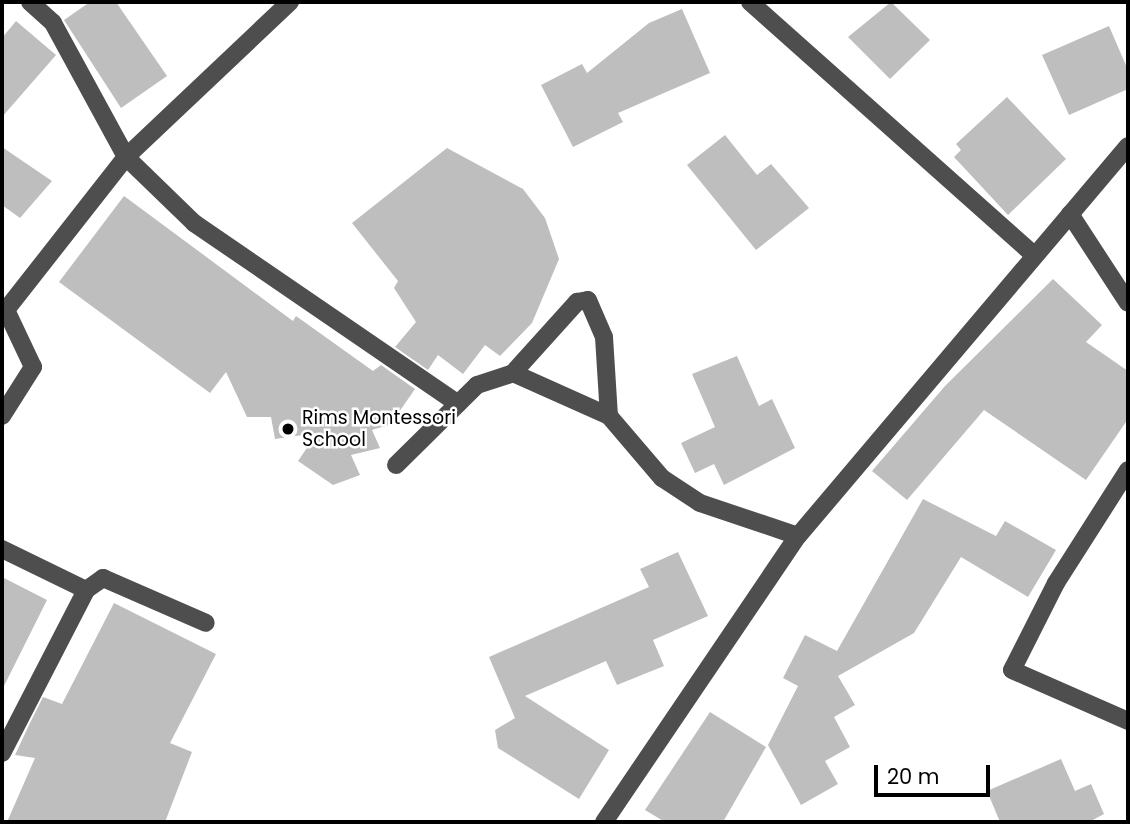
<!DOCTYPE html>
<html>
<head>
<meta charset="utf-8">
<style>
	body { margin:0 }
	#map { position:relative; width:1130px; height:824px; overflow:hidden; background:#fff; font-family:Poppins,sans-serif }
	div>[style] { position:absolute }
	.building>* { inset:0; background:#bebebe }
	.minor>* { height:18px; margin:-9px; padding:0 9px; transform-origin:9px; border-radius:9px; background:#4e4e4e }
	.dots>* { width:19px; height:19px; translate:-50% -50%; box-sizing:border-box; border:4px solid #fff; border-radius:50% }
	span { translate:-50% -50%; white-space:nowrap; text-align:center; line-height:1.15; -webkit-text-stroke:5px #fff; paint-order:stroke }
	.poi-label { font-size:19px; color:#000 }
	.left { translate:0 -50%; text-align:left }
	.frame { position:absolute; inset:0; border:4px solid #000; pointer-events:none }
	.scale { position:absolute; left:874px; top:765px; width:116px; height:32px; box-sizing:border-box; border:4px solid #000; border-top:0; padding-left:9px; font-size:21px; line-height:24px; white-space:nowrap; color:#000; -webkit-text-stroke:5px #fff; paint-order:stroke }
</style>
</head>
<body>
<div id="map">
	<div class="building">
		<i style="clip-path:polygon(90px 2px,116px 2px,167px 76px,121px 108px,64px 20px)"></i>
		<i style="clip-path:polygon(891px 2px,930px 40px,890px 79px,848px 37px)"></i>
		<i style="clip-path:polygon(682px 9px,710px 73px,618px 113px,623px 122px,573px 147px,541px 85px,582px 64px,587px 73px,649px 23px)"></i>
		<i style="clip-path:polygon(16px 21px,56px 55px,2px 117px,2px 38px)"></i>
		<i style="clip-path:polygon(1109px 26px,1128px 70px,1128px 89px,1069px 115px,1042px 55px)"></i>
		<i style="clip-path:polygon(1007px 97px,1066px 159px,1008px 215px,954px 157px,961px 150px,956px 144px)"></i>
		<i style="clip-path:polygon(725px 135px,757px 175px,771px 164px,809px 208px,756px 250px,687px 165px)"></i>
		<i style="clip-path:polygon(2px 147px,52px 181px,20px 218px,2px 205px)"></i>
		<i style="clip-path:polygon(447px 148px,523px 189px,545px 218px,559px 259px,532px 323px,500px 356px,485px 345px,463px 374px,438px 355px,428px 370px,395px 347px,416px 322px,394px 288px,398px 281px,352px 223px)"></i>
		<i style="clip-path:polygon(124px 196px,293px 321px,296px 316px,373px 371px,381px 365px,415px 389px,399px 412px,402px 421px,372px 430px,380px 448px,351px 455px,360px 475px,333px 485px,298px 461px,317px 433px,275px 439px,271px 417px,247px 417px,226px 372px,210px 393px,59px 282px)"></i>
		<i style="clip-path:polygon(1053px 279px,1102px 325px,1086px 342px,1128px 371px,1128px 419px,1086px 480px,984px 410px,907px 500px,872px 471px,945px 386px)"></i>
		<i style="clip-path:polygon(737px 356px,759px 406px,772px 399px,795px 448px,724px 485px,714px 464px,695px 473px,681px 443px,715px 427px,692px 374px)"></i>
		<i style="clip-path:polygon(923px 499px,996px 536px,1005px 521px,1056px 550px,1028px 597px,961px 557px,914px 633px,838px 676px,855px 705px,834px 717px,850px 747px,825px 761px,838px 784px,801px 805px,768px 745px,798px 686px,783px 678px,805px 635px,837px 651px)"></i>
		<i style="clip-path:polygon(678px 552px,708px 616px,653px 640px,664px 666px,617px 685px,606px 661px,525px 696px,609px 750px,579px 799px,498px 748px,495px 730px,515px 718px,489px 657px,649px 587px,640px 569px)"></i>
		<i style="clip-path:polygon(2px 577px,47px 600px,2px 690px)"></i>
		<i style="clip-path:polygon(114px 603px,216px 654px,170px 743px,192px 752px,165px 822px,7px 822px,35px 758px,15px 755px,29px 725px,43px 697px,62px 704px)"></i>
		<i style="clip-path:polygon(710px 712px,766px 747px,723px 822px,665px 822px,645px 810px)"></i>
		<i style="clip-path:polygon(1061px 759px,1075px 791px,1091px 784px,1104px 814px,1089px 822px,1000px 822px,987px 791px)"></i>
	</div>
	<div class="minor">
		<i style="left:30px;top:2px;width:31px;rotate:42deg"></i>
		<i style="left:53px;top:23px;width:153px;rotate:61.4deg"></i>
		<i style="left:126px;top:157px;width:95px;rotate:44.1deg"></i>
		<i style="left:194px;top:223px;width:320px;rotate:34.4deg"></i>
		<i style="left:750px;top:2px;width:380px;rotate:41.7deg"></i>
		<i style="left:1070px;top:214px;width:106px;rotate:56.9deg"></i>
		<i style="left:513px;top:373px;width:105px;rotate:24.1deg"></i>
		<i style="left:609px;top:416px;width:82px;rotate:49.5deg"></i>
		<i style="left:662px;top:478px;width:45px;rotate:33.3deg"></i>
		<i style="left:700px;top:503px;width:103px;rotate:18.6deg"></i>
		<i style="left:2px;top:416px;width:58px;rotate:-57.7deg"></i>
		<i style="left:33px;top:367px;width:63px;rotate:-115.3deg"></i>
		<i style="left:6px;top:310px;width:194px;rotate:-51.9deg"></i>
		<i style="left:126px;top:157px;width:226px;rotate:-43.4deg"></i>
		<i style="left:396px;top:465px;width:114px;rotate:-44.6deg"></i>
		<i style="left:477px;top:385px;width:38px;rotate:-18deg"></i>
		<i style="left:513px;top:373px;width:96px;rotate:-48deg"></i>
		<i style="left:577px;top:302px;width:11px;rotate:-10deg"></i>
		<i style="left:588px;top:300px;width:40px;rotate:66.6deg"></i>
		<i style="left:604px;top:337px;width:79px;rotate:86.4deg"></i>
		<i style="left:1128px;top:470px;width:134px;rotate:122.5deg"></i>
		<i style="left:1056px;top:583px;width:97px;rotate:116.8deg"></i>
		<i style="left:1012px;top:670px;width:127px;rotate:23.7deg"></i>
		<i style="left:2px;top:549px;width:93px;rotate:26deg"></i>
		<i style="left:2px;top:753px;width:183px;rotate:-62.7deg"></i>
		<i style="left:86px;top:590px;width:21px;rotate:-35deg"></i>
		<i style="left:103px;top:578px;width:112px;rotate:23.6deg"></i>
		<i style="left:604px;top:822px;width:346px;rotate:-55.9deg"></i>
		<i style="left:798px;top:536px;width:511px;rotate:-49.76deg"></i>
	</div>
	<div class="dots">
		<i style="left:288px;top:429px;background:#000"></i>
	</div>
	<div class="poi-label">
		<span class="left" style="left:302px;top:429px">Rims Montessori<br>School</span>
	</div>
	<div class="frame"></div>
	<div class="scale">20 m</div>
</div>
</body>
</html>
